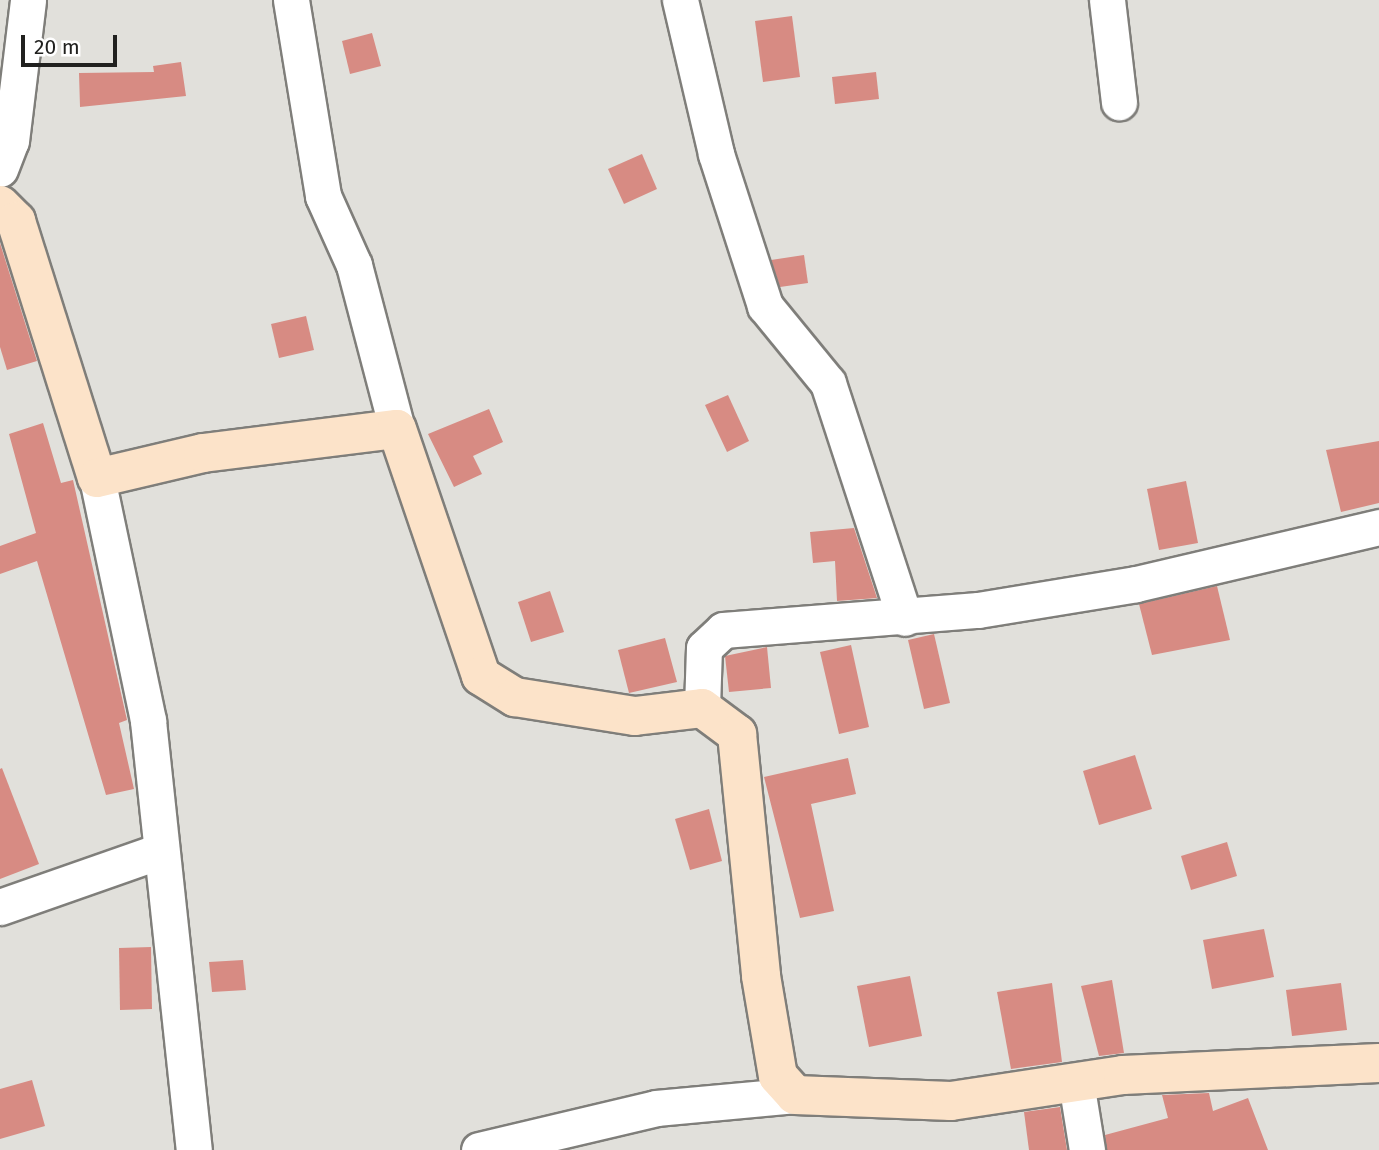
<!DOCTYPE html>
<html>
<head>
<meta charset="utf-8">
<style>
	body { margin:0 }
	#map { position:relative; width:1379px; height:1150px; overflow:hidden; background:#e1e0db; font-family:"Fira Sans",sans-serif }
	div>[style] { position:absolute }
	.building>* { inset:0; background:#d78b83 }
	.roads { filter:drop-shadow(2px 0 #7f7e7a) drop-shadow(-2px 0 #7f7e7a) drop-shadow(0 2px #7f7e7a) drop-shadow(0 -2px #7f7e7a) }
	.street>* { height:35px; margin:-17.5px; padding:0 17.5px; transform-origin:17.5px; border-radius:17.5px; background:#fff }
	.secondary>* { height:38px; margin:-19px; padding:0 19px; transform-origin:19px; border-radius:19px; background:#fce3c9 }
	span { translate:-50% -50%; white-space:nowrap; text-align:center; line-height:1.15; -webkit-text-stroke:5px #fff; paint-order:stroke }
	.scale { position:absolute; left:21px; top:35px; width:96px; height:32px; box-sizing:border-box; border:4px solid #21211f; border-top:0; padding-left:9px; font-size:21px; line-height:24px; white-space:nowrap; color:#21211f; -webkit-text-stroke:5px #fff; paint-order:stroke }
</style>
</head>
<body>
<div id="map">
	<div class="building">
		<i style="clip-path:polygon(792px 16px,800px 77px,763px 82px,755px 21px)"></i>
		<i style="clip-path:polygon(372px 33px,381px 66px,350px 74px,342px 41px)"></i>
		<i style="clip-path:polygon(181px 62px,186px 96px,80px 107px,79px 73px,154px 72px,153px 66px)"></i>
		<i style="clip-path:polygon(876px 72px,879px 99px,835px 104px,832px 77px)"></i>
		<i style="clip-path:polygon(642px 154px,657px 189px,624px 204px,608px 169px)"></i>
		<i style="clip-path:polygon(0 243px,37px 361px,7px 370px,0 347px)"></i>
		<i style="clip-path:polygon(804px 255px,808px 283px,780px 287px,771px 260px)"></i>
		<i style="clip-path:polygon(306px 316px,314px 350px,279px 358px,271px 324px)"></i>
		<i style="clip-path:polygon(728px 395px,749px 441px,727px 452px,705px 405px)"></i>
		<i style="clip-path:polygon(489px 409px,503px 442px,473px 456px,482px 474px,454px 487px,428px 434px)"></i>
		<i style="clip-path:polygon(43px 423px,61px 483px,73px 480px,127px 720px,119px 723px,134px 789px,106px 795px,37px 561px,0 574px,0 546px,36px 533px,9px 434px)"></i>
		<i style="clip-path:polygon(1379px 441px,1379px 503px,1341px 512px,1326px 450px)"></i>
		<i style="clip-path:polygon(1186px 481px,1198px 543px,1159px 550px,1147px 489px)"></i>
		<i style="clip-path:polygon(854px 528px,877px 598px,837px 601px,835px 561px,813px 563px,810px 532px)"></i>
		<i style="clip-path:polygon(1217px 586px,1230px 640px,1152px 655px,1139px 604px)"></i>
		<i style="clip-path:polygon(550px 591px,564px 632px,531px 642px,518px 602px)"></i>
		<i style="clip-path:polygon(934px 634px,950px 703px,924px 709px,908px 640px)"></i>
		<i style="clip-path:polygon(665px 638px,677px 682px,629px 693px,618px 650px)"></i>
		<i style="clip-path:polygon(851px 645px,869px 727px,839px 734px,820px 652px)"></i>
		<i style="clip-path:polygon(767px 647px,771px 688px,729px 692px,725px 656px)"></i>
		<i style="clip-path:polygon(1135px 755px,1152px 809px,1099px 825px,1083px 771px)"></i>
		<i style="clip-path:polygon(848px 758px,856px 794px,811px 804px,834px 911px,800px 918px,764px 777px)"></i>
		<i style="clip-path:polygon(2px 768px,39px 864px,0 879px,0 769px)"></i>
		<i style="clip-path:polygon(709px 809px,722px 861px,690px 870px,675px 819px)"></i>
		<i style="clip-path:polygon(1227px 842px,1237px 876px,1191px 890px,1181px 856px)"></i>
		<i style="clip-path:polygon(1264px 929px,1274px 977px,1212px 989px,1203px 940px)"></i>
		<i style="clip-path:polygon(151px 947px,152px 1009px,120px 1010px,119px 948px)"></i>
		<i style="clip-path:polygon(243px 960px,246px 990px,212px 992px,209px 962px)"></i>
		<i style="clip-path:polygon(910px 976px,922px 1036px,869px 1047px,857px 986px)"></i>
		<i style="clip-path:polygon(1112px 980px,1124px 1053px,1099px 1056px,1081px 986px)"></i>
		<i style="clip-path:polygon(1052px 983px,1062px 1062px,1011px 1069px,997px 992px)"></i>
		<i style="clip-path:polygon(1341px 983px,1347px 1030px,1292px 1036px,1286px 990px)"></i>
		<i style="clip-path:polygon(32px 1080px,45px 1126px,0 1139px,0 1089px)"></i>
		<i style="clip-path:polygon(1209px 1093px,1213px 1111px,1248px 1098px,1268px 1150px,1107px 1150px,1105px 1135px,1168px 1118px,1162px 1095px)"></i>
		<i style="clip-path:polygon(1060px 1107px,1067px 1150px,1029px 1150px,1024px 1112px)"></i>
	</div>
	<div class="roads">
		<div class="street">
			<i style="left:291px;top:0;width:199px;rotate:80.7deg"></i>
			<i style="left:323px;top:196px;width:76px;rotate:65.8deg"></i>
			<i style="left:354px;top:265px;width:170px;rotate:75.3deg"></i>
			<i style="left:680px;top:0;width:158px;rotate:76.8deg"></i>
			<i style="left:716px;top:154px;width:160px;rotate:72.1deg"></i>
			<i style="left:765px;top:306px;width:99px;rotate:50.7deg"></i>
			<i style="left:828px;top:383px;width:247px;rotate:71.9deg"></i>
			<i style="left:1107px;top:0;width:103px;rotate:83.3deg"></i>
			<i style="left:0;top:169px;width:30px;rotate:-69deg"></i>
			<i style="left:11px;top:141px;width:142px;rotate:-83.1deg"></i>
			<i style="left:97px;top:478px;width:248px;rotate:78.1deg"></i>
			<i style="left:148px;top:721px;width:431px;rotate:83.9deg"></i>
			<i style="left:702px;top:708px;width:60px;rotate:-88.1deg"></i>
			<i style="left:704px;top:648px;width:26px;rotate:-43deg"></i>
			<i style="left:723px;top:630px;width:256px;rotate:-4.5deg"></i>
			<i style="left:978px;top:610px;width:160px;rotate:-9.3deg"></i>
			<i style="left:1136px;top:584px;width:250px;rotate:-13.2deg"></i>
			<i style="left:0;top:907px;width:170px;rotate:-19.3deg"></i>
			<i style="left:1076px;top:1082px;width:69px;rotate:80.8deg"></i>
			<i style="left:479px;top:1150px;width:182px;rotate:-13.3deg"></i>
			<i style="left:656px;top:1108px;width:140px;rotate:-5.3deg"></i>
		</div>
		<div class="secondary">
			<i style="left:0;top:205px;width:23px;rotate:45deg"></i>
			<i style="left:16px;top:221px;width:269px;rotate:72.5deg"></i>
			<i style="left:97px;top:478px;width:109px;rotate:-13.3deg"></i>
			<i style="left:203px;top:453px;width:195px;rotate:-7.1deg"></i>
			<i style="left:397px;top:429px;width:261px;rotate:71.2deg"></i>
			<i style="left:481px;top:676px;width:40px;rotate:32deg"></i>
			<i style="left:515px;top:697px;width:121px;rotate:9deg"></i>
			<i style="left:635px;top:716px;width:67px;rotate:-6.8deg"></i>
			<i style="left:702px;top:708px;width:44px;rotate:36.6deg"></i>
			<i style="left:737px;top:734px;width:243px;rotate:84.3deg"></i>
			<i style="left:761px;top:976px;width:101px;rotate:80.4deg"></i>
			<i style="left:778px;top:1076px;width:25px;rotate:48deg"></i>
			<i style="left:795px;top:1095px;width:156px;rotate:2.2deg"></i>
			<i style="left:951px;top:1101px;width:174px;rotate:-8.6deg"></i>
			<i style="left:1123px;top:1075px;width:256px;rotate:-2.7deg"></i>
		</div>
	</div>
	<div class="scale">20 m</div>
</div>
</body>
</html>
